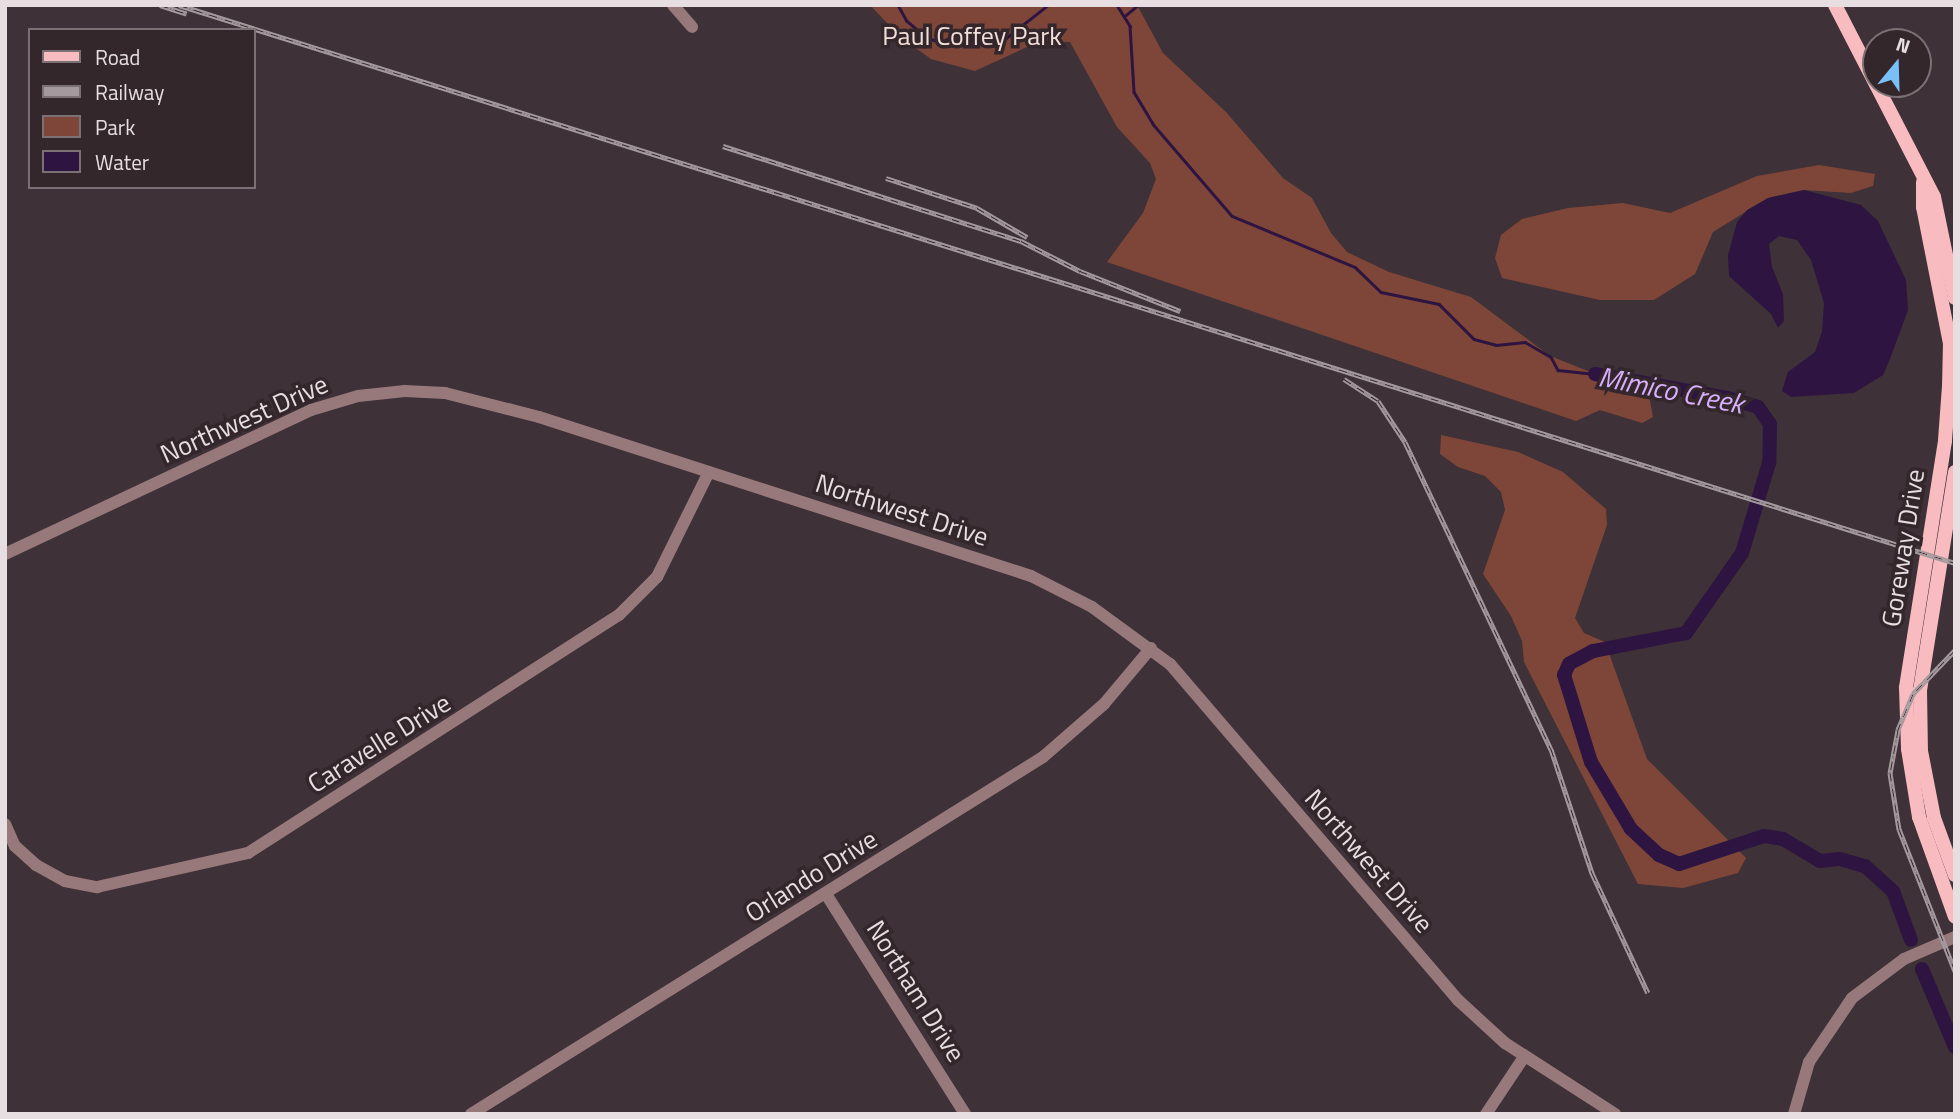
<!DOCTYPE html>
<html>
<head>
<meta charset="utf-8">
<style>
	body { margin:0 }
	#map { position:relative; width:1960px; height:1119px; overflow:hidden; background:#3e3137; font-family:"Titillium Web",sans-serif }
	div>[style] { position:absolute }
	.green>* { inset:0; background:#7e4639 }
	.water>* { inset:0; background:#2e1440 }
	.stream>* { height:2.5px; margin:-1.25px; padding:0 1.25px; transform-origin:1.25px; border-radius:1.25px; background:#2e1440 }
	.river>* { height:14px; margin:-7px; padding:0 7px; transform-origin:7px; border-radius:7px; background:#2e1440 }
	.minor>* { height:12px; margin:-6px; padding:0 6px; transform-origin:6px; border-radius:6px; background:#97797b }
	.major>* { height:14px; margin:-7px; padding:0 7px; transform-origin:7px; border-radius:7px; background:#f8bbc0 }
	.rail>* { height:5px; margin-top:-2.5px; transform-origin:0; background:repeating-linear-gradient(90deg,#34272c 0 8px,#a49a9e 0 16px); box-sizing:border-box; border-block:2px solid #a49a9e }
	span { translate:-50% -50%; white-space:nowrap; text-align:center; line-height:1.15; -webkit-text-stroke:7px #34272c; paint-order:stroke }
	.park-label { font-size:26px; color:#f2ded9 }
	.street-label { font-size:26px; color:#e6dee1 }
	.water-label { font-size:28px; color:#d8affc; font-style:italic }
	.frame { position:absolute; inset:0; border:7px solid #e6dee1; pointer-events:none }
	.legend { position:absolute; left:28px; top:28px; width:228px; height:161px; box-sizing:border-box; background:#34272c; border:2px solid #7b7074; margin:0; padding:9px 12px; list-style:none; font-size:21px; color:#e6dee1 }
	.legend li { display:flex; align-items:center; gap:14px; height:35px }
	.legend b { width:35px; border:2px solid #7b7074 }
	.north { position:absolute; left:1862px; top:28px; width:70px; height:70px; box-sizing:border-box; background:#34272c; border:2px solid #7b7074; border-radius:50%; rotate:19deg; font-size:19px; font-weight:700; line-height:28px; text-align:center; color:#e6dee1 }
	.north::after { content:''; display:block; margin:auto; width:24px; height:32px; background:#79bff8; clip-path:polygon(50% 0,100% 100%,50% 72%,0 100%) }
</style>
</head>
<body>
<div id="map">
	<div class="green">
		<i style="clip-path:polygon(870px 5px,1137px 5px,1163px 53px,1226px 112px,1283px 178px,1312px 198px,1331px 233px,1347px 252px,1389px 272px,1471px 297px,1550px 356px,1649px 395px,1653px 417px,1642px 423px,1600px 410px,1576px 421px,1107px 262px,1143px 213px,1156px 179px,1150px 163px,1117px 127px,1070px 42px,1040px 41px,975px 71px,931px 59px,900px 37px)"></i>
		<i style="clip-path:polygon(1819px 165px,1875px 174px,1873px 186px,1851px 193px,1804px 190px,1768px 198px,1713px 232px,1695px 274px,1654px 300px,1600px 300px,1502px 278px,1495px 258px,1501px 235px,1522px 219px,1568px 208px,1623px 203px,1670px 213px,1757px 176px)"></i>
		<i style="clip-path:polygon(1441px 435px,1518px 452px,1563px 472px,1606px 509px,1607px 525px,1575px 618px,1584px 633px,1605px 642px,1647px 759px,1746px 858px,1738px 873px,1683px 888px,1638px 884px,1524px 662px,1522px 641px,1511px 616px,1483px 574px,1505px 510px,1501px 492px,1485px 476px,1458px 467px,1440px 454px)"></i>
	</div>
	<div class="water">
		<i style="clip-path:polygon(1804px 190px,1861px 205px,1878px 221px,1906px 280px,1908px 310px,1890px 359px,1883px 375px,1854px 393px,1791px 397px,1782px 391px,1788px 372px,1815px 352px,1822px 332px,1824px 303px,1811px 260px,1797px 240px,1779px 236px,1769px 244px,1772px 267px,1783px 294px,1784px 321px,1778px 328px,1771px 314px,1729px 276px,1728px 255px,1737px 222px,1747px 210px,1768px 198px)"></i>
	</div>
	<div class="stream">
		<i style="left:898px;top:5px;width:18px;rotate:61deg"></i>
		<i style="left:907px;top:21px;width:26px;rotate:40deg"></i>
		<i style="left:927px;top:38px;width:15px;rotate:16deg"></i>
		<i style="left:941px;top:42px;width:17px;rotate:-25deg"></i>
		<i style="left:956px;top:35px;width:34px;rotate:17deg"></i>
		<i style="left:988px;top:45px;width:19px;rotate:-21deg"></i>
		<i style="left:1006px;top:38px;width:53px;rotate:-38.2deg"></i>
		<i style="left:1117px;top:5px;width:25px;rotate:58deg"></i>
		<i style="left:1130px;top:26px;width:66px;rotate:86.5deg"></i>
		<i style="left:1134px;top:92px;width:37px;rotate:59deg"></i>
		<i style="left:1153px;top:124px;width:121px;rotate:49.3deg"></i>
		<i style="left:1232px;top:216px;width:133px;rotate:22.5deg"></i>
		<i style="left:1355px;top:267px;width:36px;rotate:44deg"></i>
		<i style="left:1381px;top:292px;width:59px;rotate:11.7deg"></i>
		<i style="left:1439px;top:304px;width:49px;rotate:45deg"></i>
		<i style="left:1474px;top:339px;width:23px;rotate:15deg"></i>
		<i style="left:1496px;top:345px;width:29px;rotate:-6deg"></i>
		<i style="left:1525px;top:342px;width:30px;rotate:30deg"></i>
		<i style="left:1551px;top:357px;width:15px;rotate:62deg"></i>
		<i style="left:1558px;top:370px;width:37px;rotate:6deg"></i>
		<i style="left:1126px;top:15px;width:16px;rotate:-40deg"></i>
	</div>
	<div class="river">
		<i style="left:1595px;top:374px;width:134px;rotate:10.3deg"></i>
		<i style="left:1727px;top:398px;width:32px;rotate:16deg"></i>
		<i style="left:1758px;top:407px;width:21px;rotate:55deg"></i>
		<i style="left:1770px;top:424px;width:39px;rotate:91deg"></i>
		<i style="left:1769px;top:463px;width:94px;rotate:106.7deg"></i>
		<i style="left:1742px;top:553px;width:98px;rotate:125deg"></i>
		<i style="left:1686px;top:633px;width:95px;rotate:169deg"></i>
		<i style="left:1593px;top:651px;width:27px;rotate:152deg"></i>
		<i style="left:1569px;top:664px;width:12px;rotate:114deg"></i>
		<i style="left:1564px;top:675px;width:91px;rotate:72.8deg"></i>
		<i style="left:1591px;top:762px;width:78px;rotate:59.2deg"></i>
		<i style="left:1631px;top:829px;width:38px;rotate:43deg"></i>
		<i style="left:1659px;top:855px;width:22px;rotate:24deg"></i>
		<i style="left:1679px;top:864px;width:89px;rotate:-18.2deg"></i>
		<i style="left:1764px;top:836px;width:19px;rotate:9deg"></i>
		<i style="left:1783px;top:839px;width:43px;rotate:30.7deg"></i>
		<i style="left:1820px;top:861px;width:20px;rotate:-6deg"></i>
		<i style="left:1840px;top:859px;width:26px;rotate:16deg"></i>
		<i style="left:1865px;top:866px;width:38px;rotate:42deg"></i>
		<i style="left:1893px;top:891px;width:52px;rotate:69.8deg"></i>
		<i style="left:1922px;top:969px;width:85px;rotate:67.1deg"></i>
	</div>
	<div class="minor">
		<i style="left:673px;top:5px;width:29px;rotate:49deg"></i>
		<i style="left:5px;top:554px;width:338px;rotate:-25.2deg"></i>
		<i style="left:311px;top:410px;width:49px;rotate:-16.6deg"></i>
		<i style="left:358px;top:396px;width:47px;rotate:-6.1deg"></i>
		<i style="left:405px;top:391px;width:40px;rotate:2.9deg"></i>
		<i style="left:445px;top:393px;width:97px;rotate:14.3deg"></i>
		<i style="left:539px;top:417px;width:517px;rotate:17.91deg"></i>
		<i style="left:1031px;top:576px;width:68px;rotate:26.9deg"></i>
		<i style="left:1092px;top:607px;width:97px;rotate:36.2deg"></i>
		<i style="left:1170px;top:664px;width:443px;rotate:49.4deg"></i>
		<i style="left:1458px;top:1000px;width:64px;rotate:42.5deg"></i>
		<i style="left:1505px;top:1043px;width:131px;rotate:32.8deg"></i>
		<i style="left:5px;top:824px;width:24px;rotate:66deg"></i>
		<i style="left:15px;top:846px;width:28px;rotate:42deg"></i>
		<i style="left:36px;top:865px;width:33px;rotate:29deg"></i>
		<i style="left:65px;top:881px;width:33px;rotate:11deg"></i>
		<i style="left:97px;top:887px;width:155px;rotate:-12.7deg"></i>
		<i style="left:248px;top:853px;width:441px;rotate:-32.7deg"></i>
		<i style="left:619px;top:615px;width:54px;rotate:-45deg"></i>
		<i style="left:657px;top:577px;width:117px;rotate:-63.7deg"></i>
		<i style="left:826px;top:894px;width:260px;rotate:57.7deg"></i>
		<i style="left:471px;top:1114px;width:674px;rotate:-31.97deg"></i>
		<i style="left:1043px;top:757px;width:81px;rotate:-41deg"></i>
		<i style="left:1104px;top:704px;width:73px;rotate:-50deg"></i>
		<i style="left:1486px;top:1114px;width:69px;rotate:-56.3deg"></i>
		<i style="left:1794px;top:1114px;width:54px;rotate:-73.9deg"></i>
		<i style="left:1809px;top:1062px;width:77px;rotate:-56.1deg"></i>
		<i style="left:1852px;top:998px;width:65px;rotate:-36.9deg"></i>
		<i style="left:1904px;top:959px;width:56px;rotate:-23.3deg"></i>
	</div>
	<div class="major">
		<i style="left:1835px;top:5px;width:216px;rotate:62.7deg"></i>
		<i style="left:1934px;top:197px;width:103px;rotate:78.3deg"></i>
		<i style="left:1923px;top:182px;width:25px;rotate:90deg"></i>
		<i style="left:1923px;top:207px;width:139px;rotate:78.8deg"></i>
		<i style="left:1950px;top:343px;width:43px;rotate:91.3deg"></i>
		<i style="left:1949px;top:386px;width:55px;rotate:94.2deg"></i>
		<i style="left:1945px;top:441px;width:250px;rotate:99deg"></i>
		<i style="left:1906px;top:688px;width:61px;rotate:88.1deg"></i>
		<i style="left:1908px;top:749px;width:69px;rotate:80.8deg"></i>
		<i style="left:1919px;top:817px;width:106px;rotate:70.2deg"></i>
		<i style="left:1955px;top:472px;width:221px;rotate:99.1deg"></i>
		<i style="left:1920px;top:690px;width:61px;rotate:89.1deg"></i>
		<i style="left:1921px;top:751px;width:68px;rotate:79deg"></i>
		<i style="left:1934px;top:818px;width:61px;rotate:69.8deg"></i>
	</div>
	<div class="rail">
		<i style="left:160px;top:5px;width:28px;rotate:18deg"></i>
		<i style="left:179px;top:5px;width:1862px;rotate:17.44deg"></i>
		<i style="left:723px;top:146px;width:313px;rotate:17.7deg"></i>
		<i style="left:1021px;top:241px;width:66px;rotate:27deg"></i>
		<i style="left:1080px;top:271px;width:108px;rotate:21.8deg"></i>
		<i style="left:886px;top:178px;width:96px;rotate:18.2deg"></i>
		<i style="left:977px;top:208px;width:58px;rotate:30.1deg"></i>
		<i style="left:1344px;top:379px;width:40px;rotate:32.9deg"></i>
		<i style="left:1378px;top:401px;width:49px;rotate:56.6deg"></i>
		<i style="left:1405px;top:442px;width:340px;rotate:64.6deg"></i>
		<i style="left:1551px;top:749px;width:131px;rotate:71.7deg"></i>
		<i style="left:1592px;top:873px;width:132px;rotate:65deg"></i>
		<i style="left:1955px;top:650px;width:61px;rotate:133.7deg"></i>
		<i style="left:1913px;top:694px;width:39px;rotate:113deg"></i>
		<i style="left:1898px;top:730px;width:44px;rotate:100.5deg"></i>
		<i style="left:1890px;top:773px;width:57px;rotate:80.9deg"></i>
		<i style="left:1899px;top:829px;width:153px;rotate:68.5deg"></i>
	</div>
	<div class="park-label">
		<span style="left:972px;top:36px">Paul Coffey Park</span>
	</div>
	<div class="street-label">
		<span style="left:244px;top:419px;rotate:-24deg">Northwest Drive</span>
		<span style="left:902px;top:510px;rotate:18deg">Northwest Drive</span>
		<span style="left:1903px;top:548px;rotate:-81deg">Goreway Drive</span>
		<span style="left:379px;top:743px;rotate:-32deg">Caravelle Drive</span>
		<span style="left:1369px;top:861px;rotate:49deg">Northwest Drive</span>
		<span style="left:811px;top:876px;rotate:-32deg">Orlando Drive</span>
		<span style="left:916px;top:991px;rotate:58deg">Northam Drive</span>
	</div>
	<div class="water-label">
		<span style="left:1671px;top:390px;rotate:11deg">Mimico Creek</span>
	</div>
	<div class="frame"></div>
	<ul class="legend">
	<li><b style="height:9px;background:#f8bbc0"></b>Road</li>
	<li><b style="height:9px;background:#a49a9e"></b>Railway</li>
	<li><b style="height:19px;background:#7e4639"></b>Park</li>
	<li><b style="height:19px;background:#2e1440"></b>Water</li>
	</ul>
	<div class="north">N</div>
</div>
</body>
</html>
